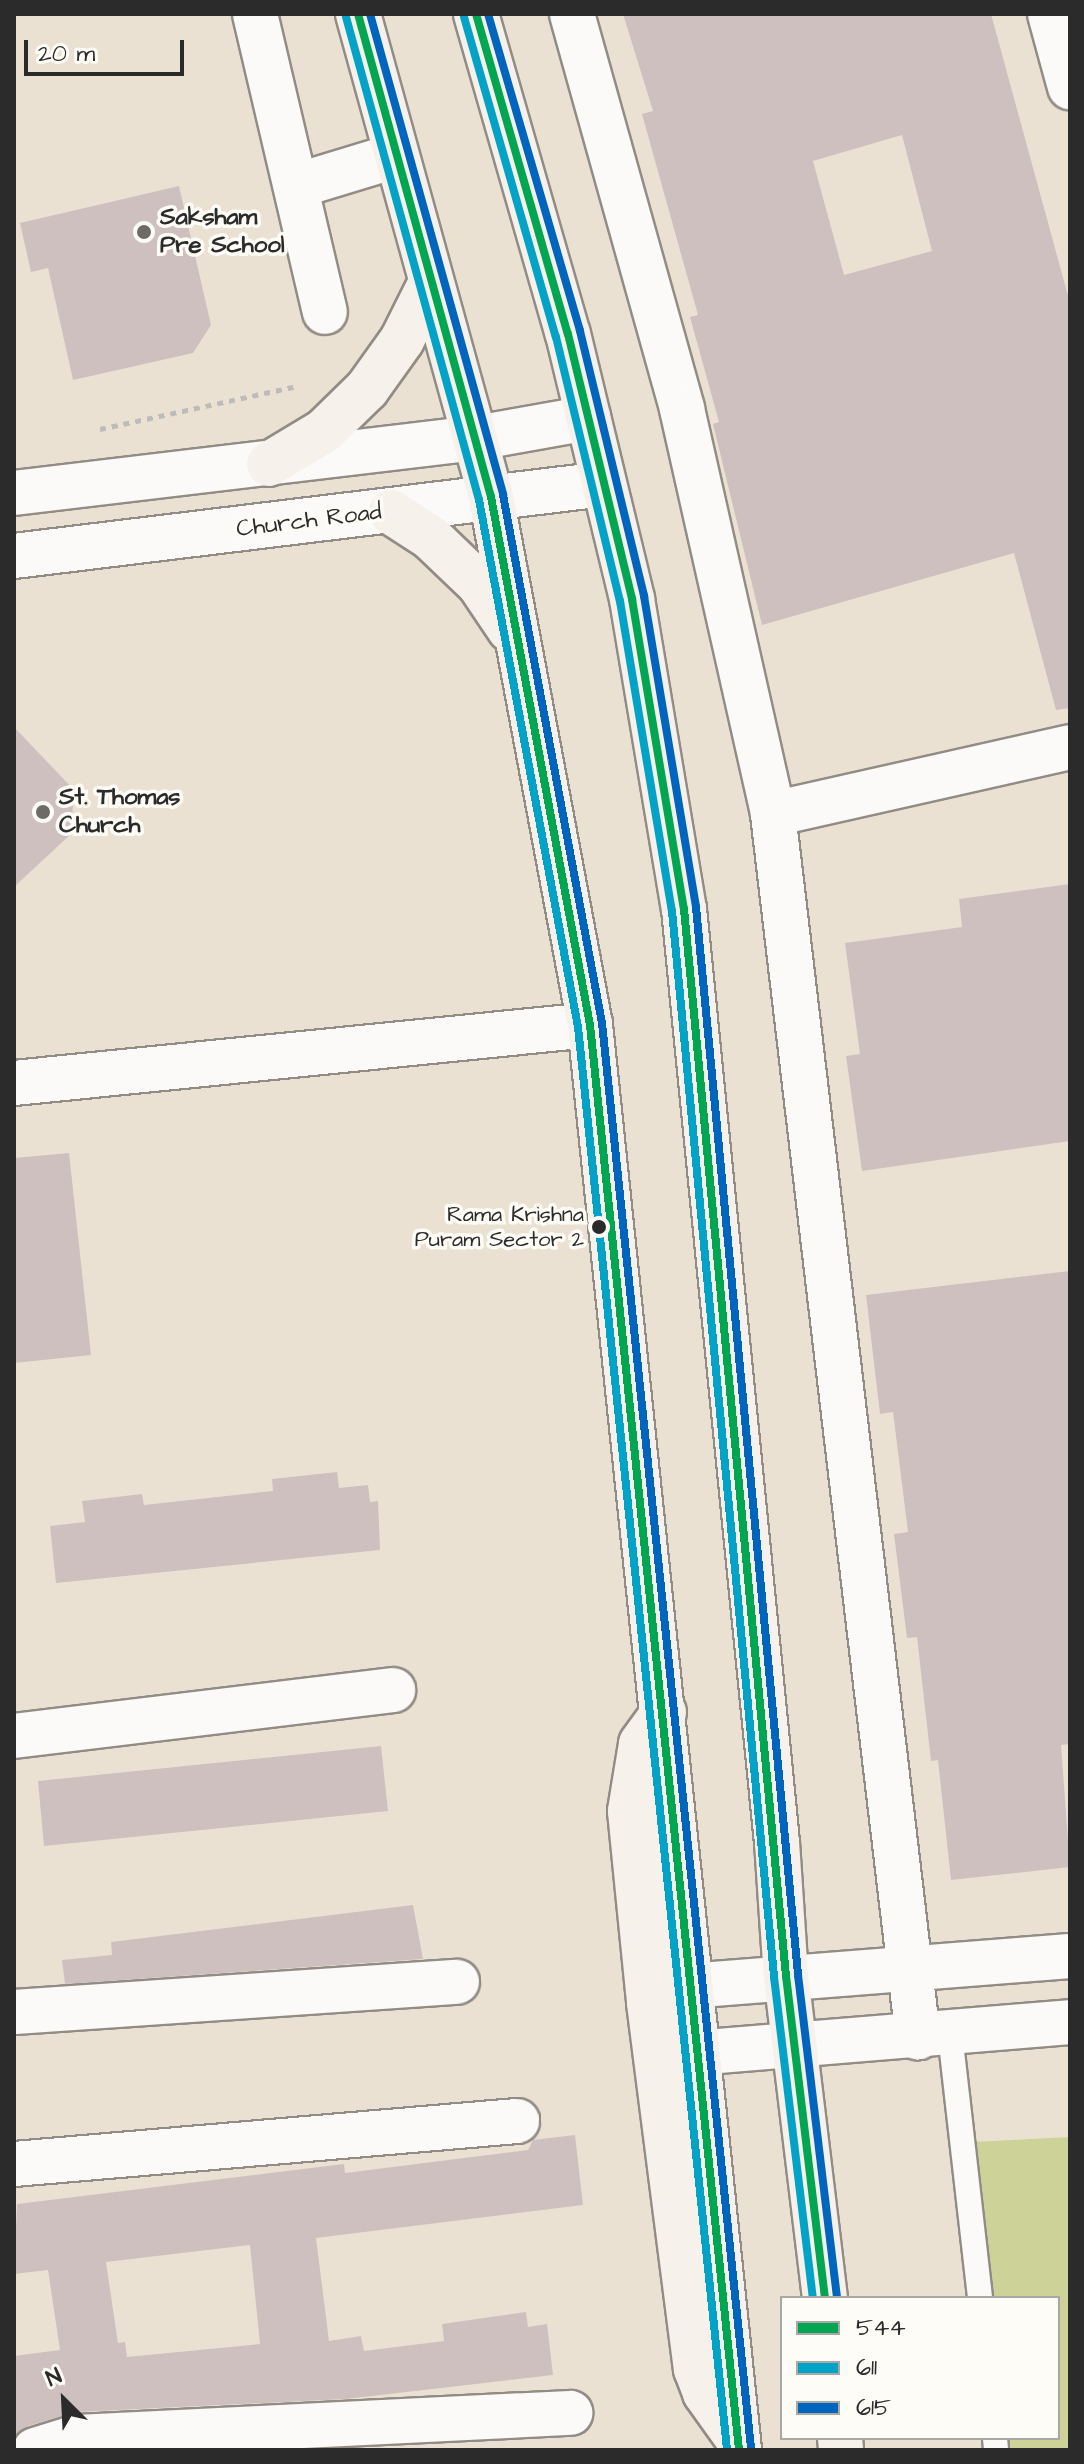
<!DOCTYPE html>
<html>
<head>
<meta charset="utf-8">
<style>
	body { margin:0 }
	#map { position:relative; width:1084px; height:2464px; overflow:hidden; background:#ebe1d3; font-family:"Architects Daughter",sans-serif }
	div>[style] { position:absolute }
	.green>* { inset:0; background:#cdd298 }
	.building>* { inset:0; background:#cfc0c0 }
	.path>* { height:5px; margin-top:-2.5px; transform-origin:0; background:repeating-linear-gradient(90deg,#bdbcba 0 6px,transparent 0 12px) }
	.roads { filter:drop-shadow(2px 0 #918c85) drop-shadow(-2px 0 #918c85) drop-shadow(0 2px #918c85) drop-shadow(0 -2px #918c85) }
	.service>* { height:24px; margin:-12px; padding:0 12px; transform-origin:12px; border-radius:12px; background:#fcfaf8 }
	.minor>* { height:44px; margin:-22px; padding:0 22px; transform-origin:22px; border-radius:22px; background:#fcfaf8 }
	.tertiary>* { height:44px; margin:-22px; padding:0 22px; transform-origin:22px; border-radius:22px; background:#fcfaf8 }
	.secondary>* { height:44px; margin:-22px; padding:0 22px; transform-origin:22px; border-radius:22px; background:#f6f1eb }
	.bus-1>* { height:8px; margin:-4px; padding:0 4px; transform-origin:4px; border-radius:4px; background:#00a651 }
	.bus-2>* { height:8px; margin:-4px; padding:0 4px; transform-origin:4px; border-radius:4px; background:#02a3c6 }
	.bus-3>* { height:8px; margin:-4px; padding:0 4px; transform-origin:4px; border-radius:4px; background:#0065bd }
	.dots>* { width:22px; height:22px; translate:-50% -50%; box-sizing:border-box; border:4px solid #fdfcf7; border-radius:50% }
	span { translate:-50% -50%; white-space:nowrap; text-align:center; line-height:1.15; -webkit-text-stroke:7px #fdfcf7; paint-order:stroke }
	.bus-label { font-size:22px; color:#2b2b2b }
	.right { translate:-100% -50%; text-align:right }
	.poi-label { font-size:24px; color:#2b2b2b; font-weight:700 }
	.left { translate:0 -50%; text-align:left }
	.street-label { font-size:24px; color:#2b2b2b }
	.frame { position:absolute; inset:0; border:16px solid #2b2b2b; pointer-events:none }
	.legend { position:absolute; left:780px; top:2296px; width:280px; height:144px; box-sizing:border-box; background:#fdfcf7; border:2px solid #a9a8a5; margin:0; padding:10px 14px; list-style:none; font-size:24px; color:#2b2b2b }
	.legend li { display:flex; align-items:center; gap:16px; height:40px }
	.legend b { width:40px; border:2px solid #a9a8a5 }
	.north { position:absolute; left:24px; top:2360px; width:80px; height:80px; -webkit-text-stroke:6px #fdfcf7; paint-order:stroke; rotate:336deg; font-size:22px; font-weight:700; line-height:32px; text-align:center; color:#2b2b2b }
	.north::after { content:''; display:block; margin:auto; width:28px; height:36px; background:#2b2b2b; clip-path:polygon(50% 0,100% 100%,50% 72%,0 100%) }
	.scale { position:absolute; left:24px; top:40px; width:160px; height:36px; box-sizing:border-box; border:4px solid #2b2b2b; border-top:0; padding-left:10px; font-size:24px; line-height:28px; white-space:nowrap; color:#2b2b2b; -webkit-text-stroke:6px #fdfcf7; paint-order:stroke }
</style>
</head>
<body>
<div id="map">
	<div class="green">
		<i style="clip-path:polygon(1070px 2137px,1070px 2450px,982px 2450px,981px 2438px,1058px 2438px,1058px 2298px,968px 2298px,953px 2143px)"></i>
	</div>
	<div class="building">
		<i style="clip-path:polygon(evenodd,623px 14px,991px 14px,1070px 303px,1070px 708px,1056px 710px,1014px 553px,762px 625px,713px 424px,719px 422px,690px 317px,698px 315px,642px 114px,653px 111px,623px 14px,902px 135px,932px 251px,844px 275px,813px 161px,902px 135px)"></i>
		<i style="clip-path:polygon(179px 186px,211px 325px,193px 353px,73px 380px,48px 268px,31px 272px,20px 223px)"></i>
		<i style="clip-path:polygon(14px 727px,74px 790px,71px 834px,14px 887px)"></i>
		<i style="clip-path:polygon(1070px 884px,1070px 1141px,862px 1171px,846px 1056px,860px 1054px,845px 943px,962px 927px,959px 899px)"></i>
		<i style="clip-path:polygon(69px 1153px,91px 1355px,14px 1363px,14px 1158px)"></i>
		<i style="clip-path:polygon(1070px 1271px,1070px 1744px,1061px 1745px,1070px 1867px,951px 1880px,938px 1760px,931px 1761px,917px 1637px,907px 1638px,894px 1534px,908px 1532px,893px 1412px,880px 1414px,866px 1295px)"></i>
		<i style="clip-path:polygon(337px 1472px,339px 1488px,368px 1485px,370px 1502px,378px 1501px,380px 1550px,56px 1583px,50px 1526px,85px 1522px,82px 1501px,142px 1494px,144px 1505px,273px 1491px,272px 1479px)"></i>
		<i style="clip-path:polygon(381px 1746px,388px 1811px,44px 1846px,38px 1781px)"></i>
		<i style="clip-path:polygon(413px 1905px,423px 1959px,65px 1984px,62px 1960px,112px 1955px,111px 1942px)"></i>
		<i style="clip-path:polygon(evenodd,575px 2135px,583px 2205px,316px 2238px,329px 2341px,361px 2336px,364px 2351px,444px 2341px,442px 2324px,526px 2312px,528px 2327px,547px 2324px,553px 2375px,346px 2399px,76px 2412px,28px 2426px,14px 2438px,14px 2356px,60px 2350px,48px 2270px,14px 2274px,17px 2204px,344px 2164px,345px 2173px,528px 2150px,533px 2140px,575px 2135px,250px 2245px,260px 2344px,127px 2357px,125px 2342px,118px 2343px,106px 2262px,250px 2245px)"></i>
	</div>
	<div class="path">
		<i style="left:100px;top:429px;width:202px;rotate:-12.3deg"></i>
	</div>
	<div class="roads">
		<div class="service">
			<i style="left:950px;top:2034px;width:266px;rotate:83.5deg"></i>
			<i style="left:995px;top:2438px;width:12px;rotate:85deg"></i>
		</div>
		<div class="minor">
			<i style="left:255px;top:14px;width:306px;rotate:76.8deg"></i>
			<i style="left:572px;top:14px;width:410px;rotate:74.4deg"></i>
			<i style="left:682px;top:409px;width:415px;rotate:77.3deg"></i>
			<i style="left:773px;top:814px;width:1232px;rotate:83.24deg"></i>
			<i style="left:1050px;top:14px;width:76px;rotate:74.7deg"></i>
			<i style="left:296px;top:186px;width:103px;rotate:-16.9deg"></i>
			<i style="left:773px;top:814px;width:304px;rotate:-12.7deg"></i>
			<i style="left:14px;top:1083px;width:579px;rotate:-5.75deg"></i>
			<i style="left:14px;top:1736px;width:382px;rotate:-6.9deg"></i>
			<i style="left:14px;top:2012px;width:444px;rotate:-3.9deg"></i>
			<i style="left:14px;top:2164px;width:505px;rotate:-4.89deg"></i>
			<i style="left:35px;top:2450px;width:44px;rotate:-17.2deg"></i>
			<i style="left:77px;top:2437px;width:494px;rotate:-2.8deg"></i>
		</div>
		<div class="tertiary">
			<i style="left:14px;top:493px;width:465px;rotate:-6.8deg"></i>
			<i style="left:476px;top:438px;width:114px;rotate:-10.1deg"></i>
			<i style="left:14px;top:556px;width:594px;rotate:-6.96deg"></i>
			<i style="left:688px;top:1986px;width:383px;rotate:-4.5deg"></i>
			<i style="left:694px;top:2053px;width:377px;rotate:-4.7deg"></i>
		</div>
		<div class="secondary">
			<i style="left:358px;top:14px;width:501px;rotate:74.6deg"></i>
			<i style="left:491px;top:497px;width:537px;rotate:79.38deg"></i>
			<i style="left:590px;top:1025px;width:1433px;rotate:84.03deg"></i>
			<i style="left:476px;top:14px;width:333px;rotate:74deg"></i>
			<i style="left:568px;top:334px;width:273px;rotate:76.4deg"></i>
			<i style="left:632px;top:599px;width:314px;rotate:80.5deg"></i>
			<i style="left:684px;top:909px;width:938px;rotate:84.31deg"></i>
			<i style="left:777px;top:1842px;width:134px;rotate:86.2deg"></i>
			<i style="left:786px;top:1976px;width:324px;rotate:83.1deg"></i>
			<i style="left:269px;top:464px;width:64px;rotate:-31deg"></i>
			<i style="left:324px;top:431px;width:60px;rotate:-44.3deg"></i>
			<i style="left:367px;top:389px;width:60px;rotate:-54.5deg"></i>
			<i style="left:402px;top:340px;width:60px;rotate:-63.4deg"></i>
			<i style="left:391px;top:512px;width:48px;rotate:33deg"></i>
			<i style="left:431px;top:538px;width:66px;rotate:43.8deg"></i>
			<i style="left:479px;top:584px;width:55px;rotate:56deg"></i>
			<i style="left:664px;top:1712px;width:39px;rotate:126deg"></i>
			<i style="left:641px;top:1744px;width:68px;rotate:99.3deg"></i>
			<i style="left:630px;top:1811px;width:193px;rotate:84.3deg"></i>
			<i style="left:649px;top:2003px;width:369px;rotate:82.7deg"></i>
			<i style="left:696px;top:2369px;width:26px;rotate:69deg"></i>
			<i style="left:705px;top:2393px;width:52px;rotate:54.5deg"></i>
			<i style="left:840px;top:2438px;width:12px;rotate:85deg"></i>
		</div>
	</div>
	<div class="bus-1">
		<i style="left:358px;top:14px;width:501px;rotate:74.6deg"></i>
		<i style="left:491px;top:497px;width:537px;rotate:79.38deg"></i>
		<i style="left:590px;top:1025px;width:1433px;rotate:84.03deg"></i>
		<i style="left:476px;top:14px;width:333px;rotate:74deg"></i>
		<i style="left:568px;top:334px;width:273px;rotate:76.4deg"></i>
		<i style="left:632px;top:599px;width:314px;rotate:80.5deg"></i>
		<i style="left:684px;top:909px;width:1072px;rotate:84.54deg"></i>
		<i style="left:786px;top:1976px;width:324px;rotate:83.1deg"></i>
	</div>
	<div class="bus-2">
		<i style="left:346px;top:17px;width:501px;rotate:74.6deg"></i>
		<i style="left:479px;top:500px;width:536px;rotate:79.36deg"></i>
		<i style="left:578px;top:1027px;width:1431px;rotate:84.02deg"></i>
		<i style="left:464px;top:17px;width:333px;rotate:74deg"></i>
		<i style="left:556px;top:337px;width:272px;rotate:76.4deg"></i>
		<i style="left:620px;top:601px;width:314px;rotate:80.5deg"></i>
		<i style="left:672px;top:911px;width:1071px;rotate:84.53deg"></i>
		<i style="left:774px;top:1977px;width:323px;rotate:83.1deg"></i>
	</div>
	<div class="bus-3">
		<i style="left:370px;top:14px;width:499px;rotate:74.5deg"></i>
		<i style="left:503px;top:495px;width:537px;rotate:79.38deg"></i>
		<i style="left:602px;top:1023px;width:1434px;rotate:84.03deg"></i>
		<i style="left:488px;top:14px;width:330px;rotate:73.8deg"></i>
		<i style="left:580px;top:331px;width:273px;rotate:76.4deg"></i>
		<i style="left:644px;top:596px;width:315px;rotate:80.5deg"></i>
		<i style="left:696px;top:907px;width:1073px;rotate:84.54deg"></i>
		<i style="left:798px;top:1975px;width:324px;rotate:83.1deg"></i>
	</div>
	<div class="dots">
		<i style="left:144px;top:232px;background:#6e6b66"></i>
		<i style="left:43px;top:812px;background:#6e6b66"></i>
		<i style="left:599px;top:1227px;background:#2b2b2b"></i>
	</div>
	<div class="bus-label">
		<span class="right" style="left:584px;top:1227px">Rama Krishna<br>Puram Sector 2</span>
	</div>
	<div class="poi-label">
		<span class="left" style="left:160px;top:232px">Saksham<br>Pre School</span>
		<span class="left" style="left:59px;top:812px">St. Thomas<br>Church</span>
	</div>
	<div class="street-label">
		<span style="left:309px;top:521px;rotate:-7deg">Church Road</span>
	</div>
	<div class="frame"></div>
	<ul class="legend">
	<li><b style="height:10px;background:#00a651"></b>544</li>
	<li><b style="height:10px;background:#02a3c6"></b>611</li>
	<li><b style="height:10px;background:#0065bd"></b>615</li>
	</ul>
	<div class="north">N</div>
	<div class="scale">20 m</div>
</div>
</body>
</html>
